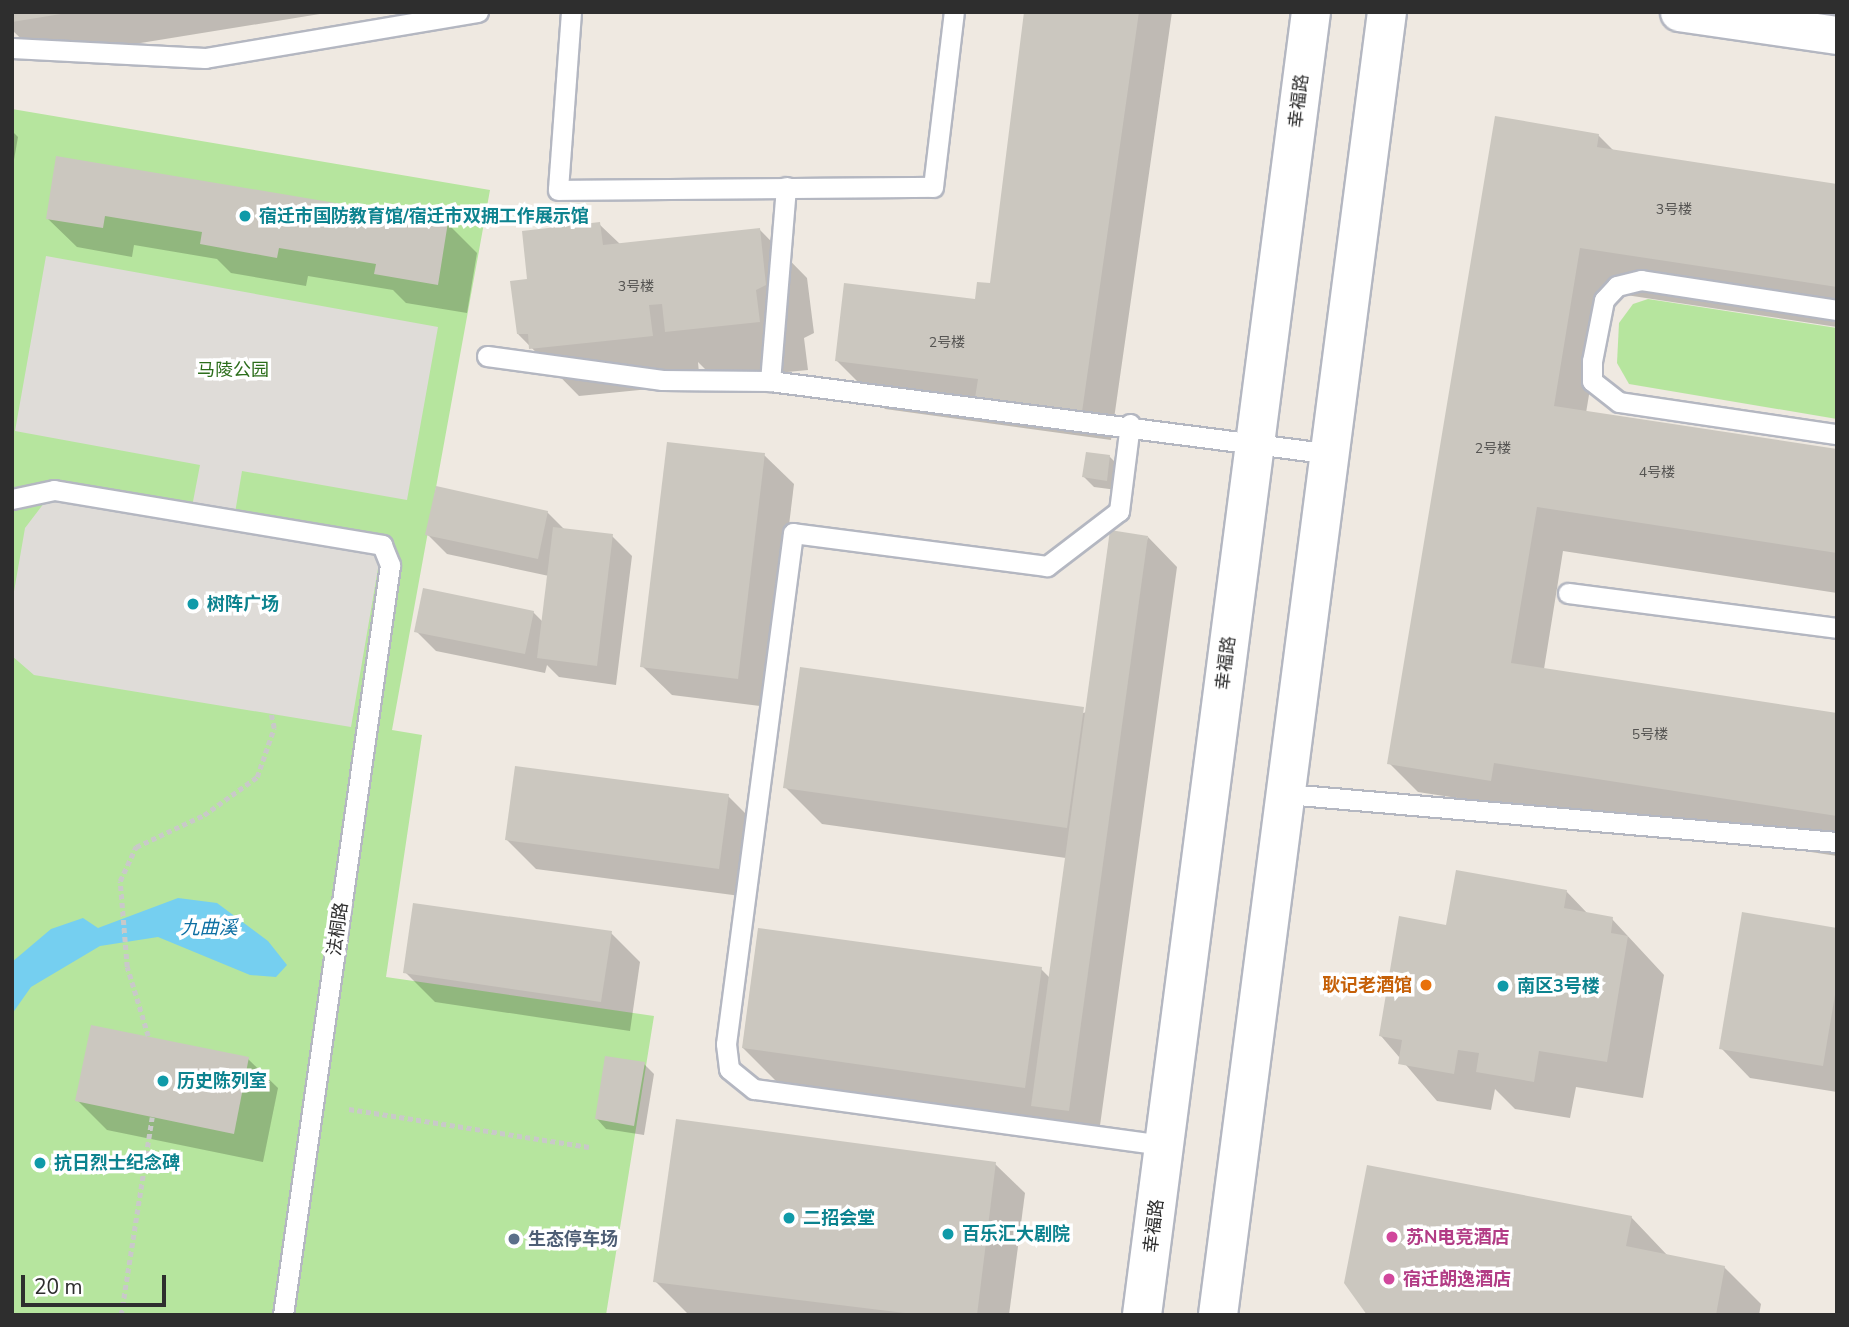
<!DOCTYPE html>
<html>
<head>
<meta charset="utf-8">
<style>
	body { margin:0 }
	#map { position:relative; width:1849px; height:1327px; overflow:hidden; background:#efe9e1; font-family:"Nunito Sans","Noto Sans SC",sans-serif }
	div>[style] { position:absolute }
	.green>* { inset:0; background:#b6e59e }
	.plaza>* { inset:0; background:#dfdcd8 }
	.water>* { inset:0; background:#75cff0 }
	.shadow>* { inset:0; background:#0003 }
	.building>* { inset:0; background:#cbc7bf }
	.path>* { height:4.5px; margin-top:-2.25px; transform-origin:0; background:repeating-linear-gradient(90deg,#c9c9c9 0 5px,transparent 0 8.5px) }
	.roads { filter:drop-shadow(2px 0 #b4b7c1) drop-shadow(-2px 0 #b4b7c1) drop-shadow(0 2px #b4b7c1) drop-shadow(0 -2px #b4b7c1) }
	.service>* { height:19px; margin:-9.5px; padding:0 9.5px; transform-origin:9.5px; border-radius:9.5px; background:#fff }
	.minor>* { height:37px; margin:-18.5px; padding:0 18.5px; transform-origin:18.5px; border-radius:18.5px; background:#fff }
	.secondary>* { height:38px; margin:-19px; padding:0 19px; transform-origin:19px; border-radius:19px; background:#fff }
	.dots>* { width:19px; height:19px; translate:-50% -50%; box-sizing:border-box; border:4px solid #fff; border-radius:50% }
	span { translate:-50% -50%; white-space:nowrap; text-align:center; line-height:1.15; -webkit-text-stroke:7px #fff; paint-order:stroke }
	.number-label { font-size:14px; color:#555452 }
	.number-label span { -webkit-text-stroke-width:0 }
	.street-label { font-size:18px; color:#2e2e2e }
	.culture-label { font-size:18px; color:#0d838f; font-weight:700 }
	.left { translate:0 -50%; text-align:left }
	.park-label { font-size:18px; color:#2c6e1b }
	.food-label { font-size:18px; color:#c56008; font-weight:700 }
	.right { translate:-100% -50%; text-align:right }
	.hotel-label { font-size:18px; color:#b23c85; font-weight:700 }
	.service-label { font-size:18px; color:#4e5e75; font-weight:700 }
	.water-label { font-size:19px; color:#0d6fa3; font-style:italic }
	.frame { position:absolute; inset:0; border:14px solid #2e2e2e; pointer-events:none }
	.scale { position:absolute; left:21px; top:1275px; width:145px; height:32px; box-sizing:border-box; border:4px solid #2e2e2e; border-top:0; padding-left:9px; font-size:21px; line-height:24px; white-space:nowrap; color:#2e2e2e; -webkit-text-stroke:5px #fff; paint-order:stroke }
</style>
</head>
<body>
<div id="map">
	<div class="green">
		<i style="clip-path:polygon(12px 109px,490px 190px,392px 730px,422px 735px,386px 977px,654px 1016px,606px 1315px,12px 1315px)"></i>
		<i style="clip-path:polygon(1648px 299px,1837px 328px,1837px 419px,1629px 384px,1617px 363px,1619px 323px,1633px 304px)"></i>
	</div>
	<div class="plaza">
		<i style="clip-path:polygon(46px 256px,438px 327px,407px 500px,242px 471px,234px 519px,382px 545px,351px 727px,34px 675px,12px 656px,12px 603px,25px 528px,54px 490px,191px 512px,200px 465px,15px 431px)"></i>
	</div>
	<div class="water">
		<i style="clip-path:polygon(178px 898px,217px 903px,268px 941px,287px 965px,276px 977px,250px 975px,158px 937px,100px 946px,31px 987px,12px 1014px,12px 962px,51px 929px,83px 918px,98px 928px)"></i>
	</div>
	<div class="shadow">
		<i style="clip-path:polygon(12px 12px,332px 12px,42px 59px,12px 30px)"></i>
		<i style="clip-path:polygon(1025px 12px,1172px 12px,1111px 440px,885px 409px,836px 360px,976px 301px,991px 285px)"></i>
		<i style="clip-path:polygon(1737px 12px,1837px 12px,1837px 42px)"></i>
		<i style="clip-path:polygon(12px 131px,18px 137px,12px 171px)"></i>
		<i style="clip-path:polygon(1598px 135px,1614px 151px,1837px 185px,1837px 327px,1606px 292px,1586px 413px,1837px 451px,1837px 593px,1563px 551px,1544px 669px,1837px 714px,1837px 856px,1418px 792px,1389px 763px)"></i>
		<i style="clip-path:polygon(58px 158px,448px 224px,477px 253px,467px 313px,406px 303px,393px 290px,308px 276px,306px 286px,231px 273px,217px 259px,134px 245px,132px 257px,77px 247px,47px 218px)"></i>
		<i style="clip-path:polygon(599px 224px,620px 244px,759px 229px,807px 278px,814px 333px,804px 338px,808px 370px,715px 379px,698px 362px,700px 384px,579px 396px,518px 334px,529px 281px)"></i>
		<i style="clip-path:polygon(764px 455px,794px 484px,767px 707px,672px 695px,642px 666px)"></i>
		<i style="clip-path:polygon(1109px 456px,1119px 466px,1117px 490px,1094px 487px,1084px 477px)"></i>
		<i style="clip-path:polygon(547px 512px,565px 530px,612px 536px,632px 556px,616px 685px,559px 677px,547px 665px,545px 673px,436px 651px,416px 631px,533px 612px,543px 622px,549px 576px,447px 554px,427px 534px)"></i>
		<i style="clip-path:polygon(1148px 537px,1177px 567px,1098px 1140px,780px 1085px,743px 1048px,1041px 969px,1050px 978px,1066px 858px,822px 824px,785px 787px,1087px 712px)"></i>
		<i style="clip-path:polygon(728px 796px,757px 825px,748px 897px,536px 869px,507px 840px)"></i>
		<i style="clip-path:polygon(1566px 891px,1589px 915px,1612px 919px,1664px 975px,1643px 1098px,1576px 1087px,1570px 1118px,1515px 1109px,1495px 1089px,1491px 1110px,1437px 1101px,1381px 1036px,1448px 927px)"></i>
		<i style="clip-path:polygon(1837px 930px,1837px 1092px,1750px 1078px,1721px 1048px)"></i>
		<i style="clip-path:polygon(611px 933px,640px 962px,630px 1031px,435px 1002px,405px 972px)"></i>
		<i style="clip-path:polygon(248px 1059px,278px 1088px,263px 1162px,107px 1130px,77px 1100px)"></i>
		<i style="clip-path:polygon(644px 1064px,654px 1074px,644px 1135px,606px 1129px,597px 1119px)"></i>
		<i style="clip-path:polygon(995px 1164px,1025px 1193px,1009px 1315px,689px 1315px,655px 1281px)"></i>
		<i style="clip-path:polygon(1631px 1217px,1668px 1256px,1724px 1267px,1761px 1304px,1759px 1315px,1369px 1315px)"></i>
	</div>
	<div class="building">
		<i style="clip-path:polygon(12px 12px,61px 12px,61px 14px,12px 22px)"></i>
		<i style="clip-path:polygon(1024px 12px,1139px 12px,1082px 412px,975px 398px,978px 379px,835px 361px,844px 283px,975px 299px,977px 282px,990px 283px)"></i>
		<i style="clip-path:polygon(1495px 116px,1599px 134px,1597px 147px,1837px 184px,1837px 287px,1580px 248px,1554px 406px,1837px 449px,1837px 553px,1537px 507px,1511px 663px,1837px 713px,1837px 816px,1494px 763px,1491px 781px,1387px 764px)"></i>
		<i style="clip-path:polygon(56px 156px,448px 222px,438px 285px,374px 274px,376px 264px,279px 248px,277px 258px,200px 244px,202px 232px,105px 216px,103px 228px,46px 219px)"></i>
		<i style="clip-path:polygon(600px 222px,603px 245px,760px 228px,766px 285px,756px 290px,760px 322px,665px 332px,662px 304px,649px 305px,653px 336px,529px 349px,528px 334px,517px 334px,510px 281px,527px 279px,522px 231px)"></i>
		<i style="clip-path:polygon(667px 442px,765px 453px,738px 679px,640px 667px)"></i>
		<i style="clip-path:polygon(1086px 452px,1110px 455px,1107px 481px,1082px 477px)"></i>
		<i style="clip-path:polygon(436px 486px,548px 511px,538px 559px,425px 535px)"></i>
		<i style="clip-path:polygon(553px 527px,613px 534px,597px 666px,537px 658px)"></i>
		<i style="clip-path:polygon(1110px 530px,1148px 536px,1069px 1111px,1031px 1106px)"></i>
		<i style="clip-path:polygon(423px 588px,534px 611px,525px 654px,414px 632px)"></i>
		<i style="clip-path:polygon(800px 667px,1084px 707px,1067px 828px,783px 788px)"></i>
		<i style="clip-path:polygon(515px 766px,729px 794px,719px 869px,505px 840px)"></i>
		<i style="clip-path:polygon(1456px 870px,1567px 890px,1564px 908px,1613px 917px,1611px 933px,1628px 936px,1607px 1062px,1539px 1051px,1534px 1082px,1476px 1072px,1479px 1053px,1458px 1050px,1454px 1074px,1398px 1064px,1402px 1040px,1379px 1036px,1399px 916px,1446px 925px)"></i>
		<i style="clip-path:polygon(413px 903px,612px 931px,601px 1002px,403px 973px)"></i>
		<i style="clip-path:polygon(1742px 912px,1837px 928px,1837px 983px,1823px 1066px,1719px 1049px)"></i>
		<i style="clip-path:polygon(758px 928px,1042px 967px,1025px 1088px,742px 1048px)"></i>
		<i style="clip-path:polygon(91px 1025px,249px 1057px,234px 1134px,75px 1101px)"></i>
		<i style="clip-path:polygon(605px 1056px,645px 1062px,634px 1126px,595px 1119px)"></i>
		<i style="clip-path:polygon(676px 1119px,996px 1162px,977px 1315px,921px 1315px,653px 1282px)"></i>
		<i style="clip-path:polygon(1367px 1165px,1632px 1216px,1626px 1246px,1725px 1266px,1716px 1315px,1367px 1315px,1344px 1283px)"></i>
	</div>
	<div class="path">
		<i style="left:148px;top:1036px;width:72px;rotate:-106.9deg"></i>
		<i style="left:127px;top:967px;width:86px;rotate:-94.7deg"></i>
		<i style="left:120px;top:881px;width:38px;rotate:-65deg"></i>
		<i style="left:136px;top:847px;width:75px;rotate:-25.2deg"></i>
		<i style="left:204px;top:815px;width:65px;rotate:-35.6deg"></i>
		<i style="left:257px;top:777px;width:52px;rotate:-70.9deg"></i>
		<i style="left:274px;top:728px;width:14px;rotate:-102deg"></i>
		<i style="left:349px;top:1109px;width:243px;rotate:9deg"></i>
		<i style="left:121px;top:1315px;width:200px;rotate:-81.1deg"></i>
	</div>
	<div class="roads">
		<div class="service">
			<i style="left:571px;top:12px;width:178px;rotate:94.2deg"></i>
			<i style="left:558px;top:190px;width:375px;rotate:-0.5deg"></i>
			<i style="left:933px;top:187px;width:176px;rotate:-83.2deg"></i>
			<i style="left:12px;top:48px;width:193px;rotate:3deg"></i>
			<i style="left:205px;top:58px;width:277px;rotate:-9.6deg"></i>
			<i style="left:786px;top:187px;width:195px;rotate:94.7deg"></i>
			<i style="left:770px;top:381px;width:567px;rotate:7.4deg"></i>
			<i style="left:1837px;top:310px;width:198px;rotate:-171.3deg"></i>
			<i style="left:1641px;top:280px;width:25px;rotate:166deg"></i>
			<i style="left:1617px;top:286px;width:19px;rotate:133deg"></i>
			<i style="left:1604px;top:300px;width:62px;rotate:101.1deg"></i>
			<i style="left:1592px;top:361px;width:20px;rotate:90deg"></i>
			<i style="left:1592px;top:381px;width:34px;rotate:38deg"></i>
			<i style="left:1619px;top:402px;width:220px;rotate:8.4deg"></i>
			<i style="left:487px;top:356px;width:177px;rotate:7.8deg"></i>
			<i style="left:662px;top:380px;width:108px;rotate:0.5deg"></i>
			<i style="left:1130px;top:424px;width:88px;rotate:97.2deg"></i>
			<i style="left:1119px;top:511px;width:91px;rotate:142.6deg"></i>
			<i style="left:1047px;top:566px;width:256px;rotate:-172.6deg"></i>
			<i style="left:793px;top:533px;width:515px;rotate:97.47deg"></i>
			<i style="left:726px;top:1044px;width:25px;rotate:83deg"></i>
			<i style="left:729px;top:1069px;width:32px;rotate:39deg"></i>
			<i style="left:754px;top:1089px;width:414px;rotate:7.8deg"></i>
			<i style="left:12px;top:499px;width:43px;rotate:-12.1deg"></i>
			<i style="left:54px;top:490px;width:333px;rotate:9.5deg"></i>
			<i style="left:382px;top:545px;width:22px;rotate:68deg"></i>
			<i style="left:390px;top:565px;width:758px;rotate:98.12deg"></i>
			<i style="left:1568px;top:593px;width:271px;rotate:7.4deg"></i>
			<i style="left:1287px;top:794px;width:552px;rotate:4.99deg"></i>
		</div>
		<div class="minor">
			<i style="left:1679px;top:12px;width:160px;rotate:8.3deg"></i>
		</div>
		<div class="secondary">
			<i style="left:1142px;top:1315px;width:1314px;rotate:-82.61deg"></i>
			<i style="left:1218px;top:1315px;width:1314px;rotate:-82.61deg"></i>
		</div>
	</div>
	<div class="dots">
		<i style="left:245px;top:216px;background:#0f9aa8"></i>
		<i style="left:193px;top:604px;background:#0f9aa8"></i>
		<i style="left:1426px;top:985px;background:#e8710a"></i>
		<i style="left:1503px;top:986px;background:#0f9aa8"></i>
		<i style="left:163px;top:1081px;background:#0f9aa8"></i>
		<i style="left:40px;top:1163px;background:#0f9aa8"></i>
		<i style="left:789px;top:1218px;background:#0f9aa8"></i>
		<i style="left:948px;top:1234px;background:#0f9aa8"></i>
		<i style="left:1392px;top:1237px;background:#d1479c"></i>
		<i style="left:514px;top:1239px;background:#5c6f8a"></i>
		<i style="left:1389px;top:1279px;background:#d1479c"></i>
	</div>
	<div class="number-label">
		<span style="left:1674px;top:210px">3号楼</span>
		<span style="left:636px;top:287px">3号楼</span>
		<span style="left:947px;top:343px">2号楼</span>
		<span style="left:1493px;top:449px">2号楼</span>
		<span style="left:1657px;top:473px">4号楼</span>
		<span style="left:1650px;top:735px">5号楼</span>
	</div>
	<div class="street-label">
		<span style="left:1299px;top:101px;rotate:-83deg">幸福路</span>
		<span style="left:1226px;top:663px;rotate:-83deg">幸福路</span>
		<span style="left:338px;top:929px;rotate:-82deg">法桐路</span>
		<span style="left:1154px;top:1226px;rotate:-83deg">幸福路</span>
	</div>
	<div class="culture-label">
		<span class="left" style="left:259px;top:216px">宿迁市国防教育馆/宿迁市双拥工作展示馆</span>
		<span class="left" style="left:207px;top:604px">树阵广场</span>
		<span class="left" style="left:1517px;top:986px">南区3号楼</span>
		<span class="left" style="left:177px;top:1081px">历史陈列室</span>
		<span class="left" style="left:54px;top:1163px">抗日烈士纪念碑</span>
		<span class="left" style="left:803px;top:1218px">二招会堂</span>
		<span class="left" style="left:962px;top:1234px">百乐汇大剧院</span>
	</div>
	<div class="park-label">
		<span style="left:233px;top:370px">马陵公园</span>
	</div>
	<div class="food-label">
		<span class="right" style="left:1412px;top:985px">耿记老酒馆</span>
	</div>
	<div class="hotel-label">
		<span class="left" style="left:1406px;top:1237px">苏N电竞酒店</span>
		<span class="left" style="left:1403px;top:1279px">宿迁朗逸酒店</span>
	</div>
	<div class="service-label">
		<span class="left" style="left:528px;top:1239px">生态停车场</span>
	</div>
	<div class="water-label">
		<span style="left:209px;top:929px">九曲溪</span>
	</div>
	<div class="frame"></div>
	<div class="scale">20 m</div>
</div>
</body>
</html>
